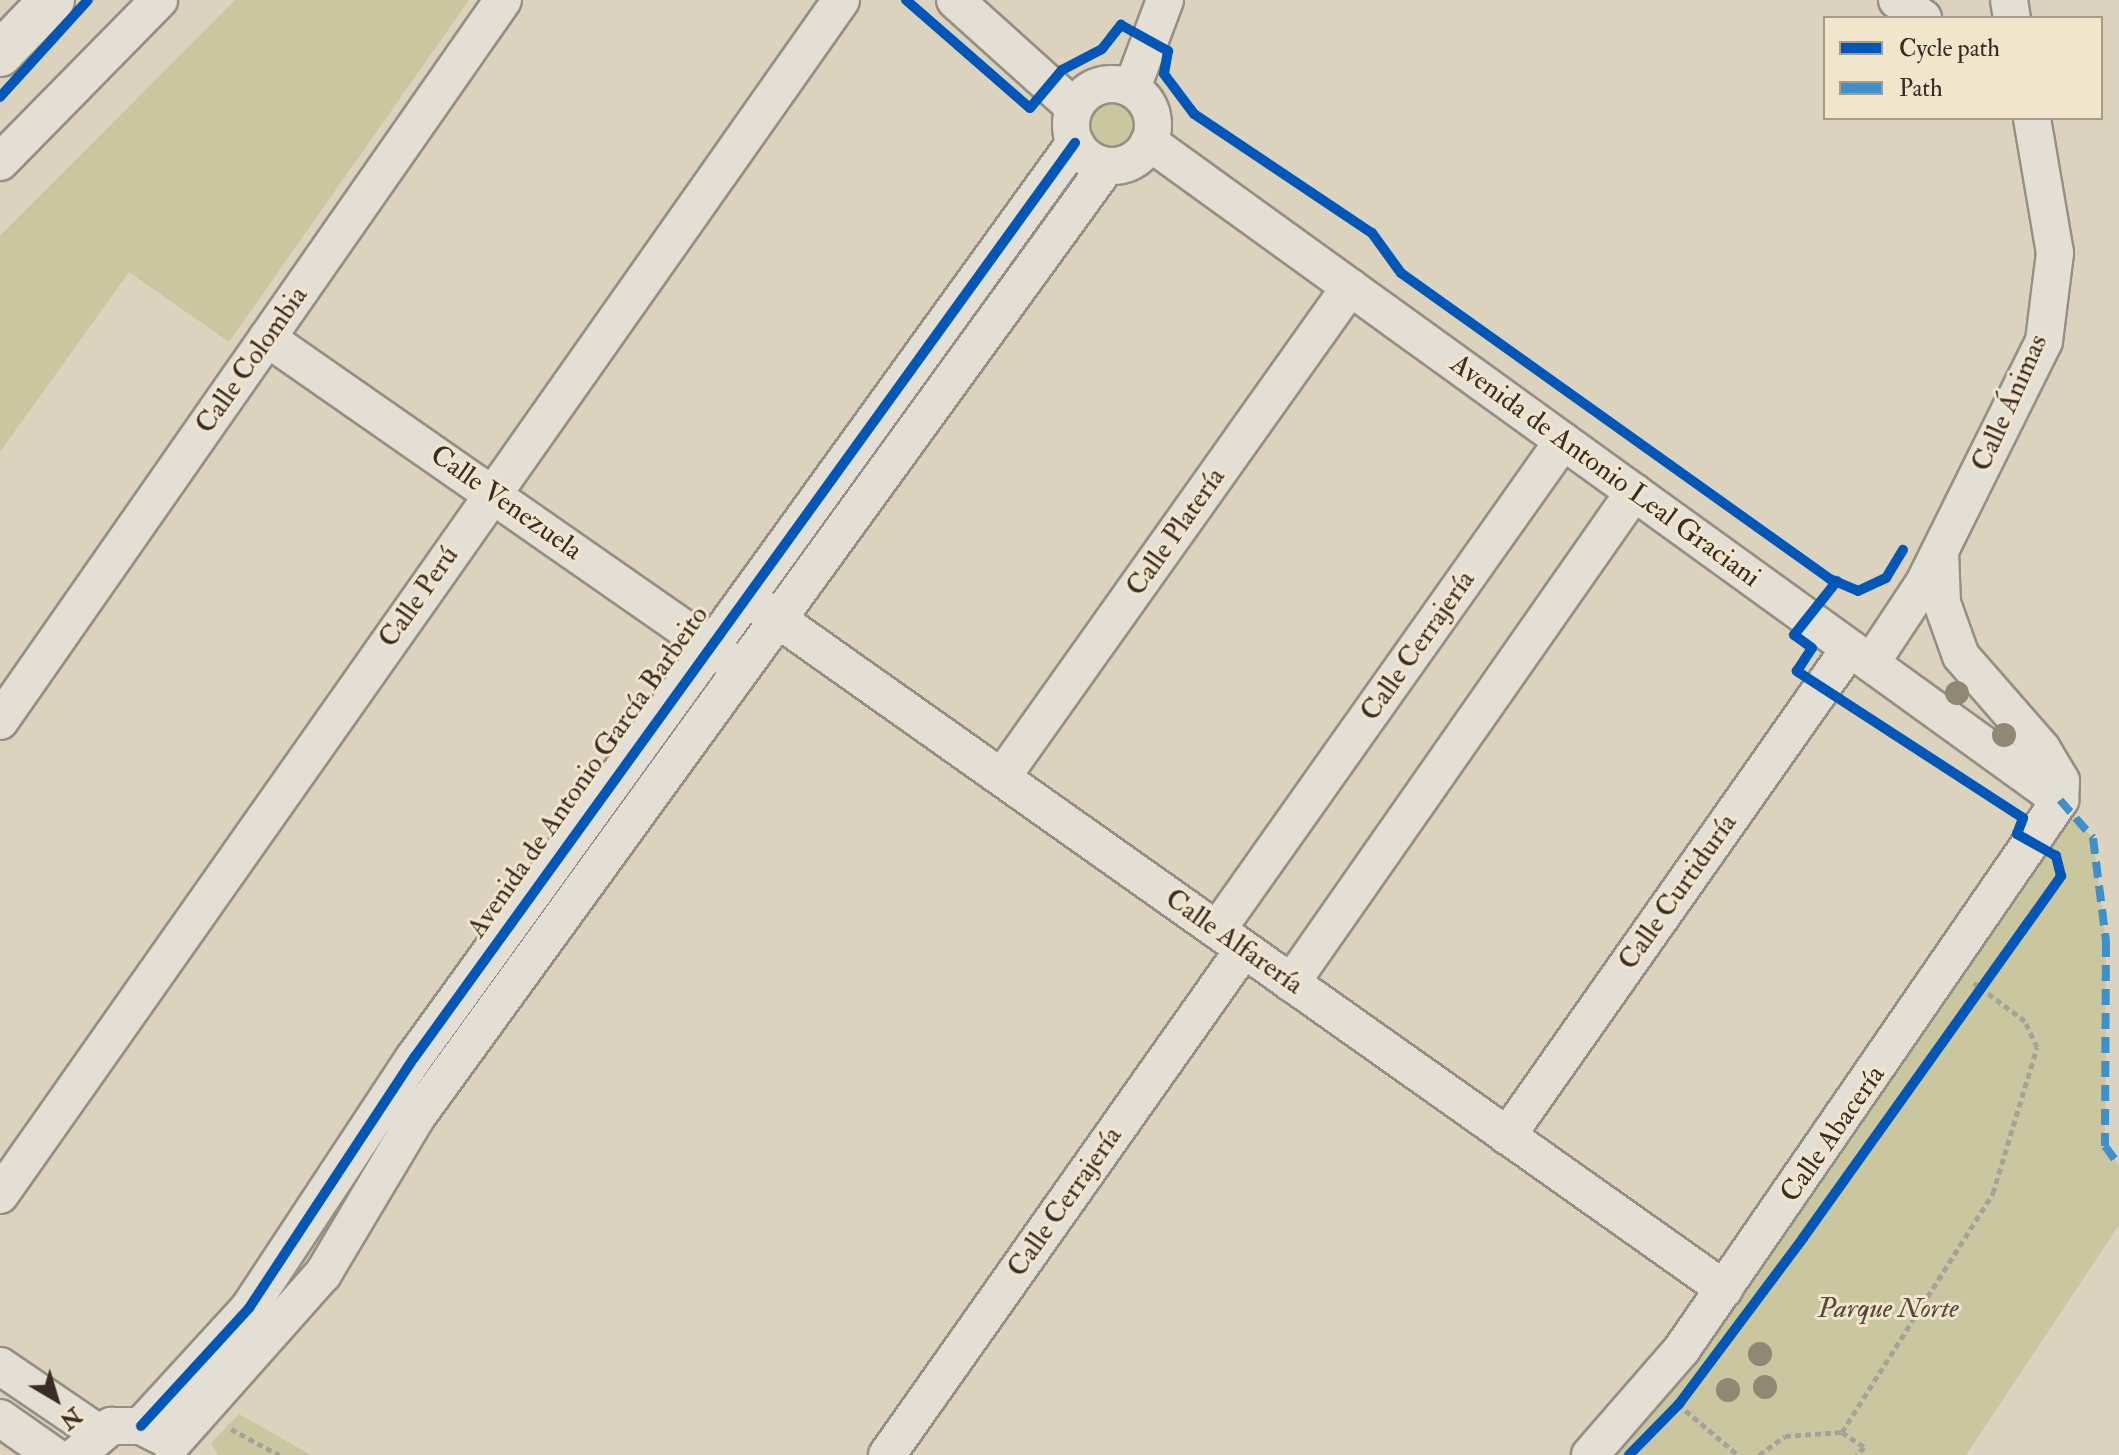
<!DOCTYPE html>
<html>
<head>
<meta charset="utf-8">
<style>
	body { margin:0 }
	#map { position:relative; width:2119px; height:1455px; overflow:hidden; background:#dcd3be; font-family:"IM FELL Double Pica",serif }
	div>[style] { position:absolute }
	.green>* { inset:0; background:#cac7a0 }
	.round { border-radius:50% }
	.path>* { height:5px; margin-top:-2.5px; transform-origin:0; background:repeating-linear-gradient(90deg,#a7a299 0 6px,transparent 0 10px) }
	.roads { filter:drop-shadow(2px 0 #968f83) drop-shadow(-2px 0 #968f83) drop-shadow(0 2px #968f83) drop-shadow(0 -2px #968f83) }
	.minor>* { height:36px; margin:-18px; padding:0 18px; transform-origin:18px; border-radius:18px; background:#e4dfd4 }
	.minor>.ring { margin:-18px; padding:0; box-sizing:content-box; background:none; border:36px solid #e4dfd4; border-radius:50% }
	.secondary>* { height:44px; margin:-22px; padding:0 22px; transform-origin:22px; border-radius:22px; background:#e4dfd4 }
	.quiet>* { height:8px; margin-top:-4px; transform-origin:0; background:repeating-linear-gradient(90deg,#3e90cc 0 16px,transparent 0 24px) }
	.cycleway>* { height:10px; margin:-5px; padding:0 5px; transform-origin:5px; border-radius:5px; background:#0057b8 }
	.trees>* { width:24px; height:24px; margin:-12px; border-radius:50%; background:#918775 }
	span { translate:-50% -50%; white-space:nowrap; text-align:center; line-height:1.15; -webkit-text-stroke:6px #f1e5cc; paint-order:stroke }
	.street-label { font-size:28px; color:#392c27 }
	.park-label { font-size:28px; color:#53493a; font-style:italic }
	.legend { position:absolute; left:1823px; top:16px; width:280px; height:104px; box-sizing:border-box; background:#f1e5cc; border:2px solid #a79b8a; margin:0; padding:10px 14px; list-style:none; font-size:24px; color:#392c27 }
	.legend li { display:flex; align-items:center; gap:16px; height:40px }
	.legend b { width:40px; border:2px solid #a79b8a }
	.north { position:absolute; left:16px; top:1359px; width:80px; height:80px; -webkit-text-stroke:6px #f1e5cc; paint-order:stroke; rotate:142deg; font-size:22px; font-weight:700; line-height:32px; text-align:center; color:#392c27 }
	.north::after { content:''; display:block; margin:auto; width:28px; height:36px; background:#392c27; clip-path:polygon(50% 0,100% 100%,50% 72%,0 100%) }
</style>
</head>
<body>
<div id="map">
	<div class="green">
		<i style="clip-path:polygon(235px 0,469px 0,229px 342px,129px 272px,0 452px,0 236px)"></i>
		<i class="round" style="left:1077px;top:90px;width:70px;height:70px"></i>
		<i style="clip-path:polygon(2060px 800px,2093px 838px,2106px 941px,2105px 1146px,2119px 1165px,2119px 1225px,1966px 1455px,1590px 1455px)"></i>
		<i style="clip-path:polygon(239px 1414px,311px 1455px,218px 1455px,211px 1443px)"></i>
	</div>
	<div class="path">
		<i style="left:1678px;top:1404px;width:79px;rotate:40.4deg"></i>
		<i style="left:231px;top:1429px;width:55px;rotate:28.4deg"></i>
		<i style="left:1842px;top:1432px;width:283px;rotate:-57.7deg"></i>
		<i style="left:1993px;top:1193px;width:152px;rotate:-73.2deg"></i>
		<i style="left:2037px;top:1047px;width:29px;rotate:-115deg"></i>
		<i style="left:2025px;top:1021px;width:64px;rotate:-143.3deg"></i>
		<i style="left:1759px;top:1455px;width:32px;rotate:-36deg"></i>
		<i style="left:1785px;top:1436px;width:57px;rotate:-4deg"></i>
		<i style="left:1842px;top:1432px;width:27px;rotate:34deg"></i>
		<i style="left:1864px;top:1447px;width:11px;rotate:131deg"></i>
	</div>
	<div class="roads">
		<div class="minor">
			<i style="left:955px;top:0;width:160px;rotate:42deg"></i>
			<i style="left:1897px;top:0;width:32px;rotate:35deg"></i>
			<i style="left:2009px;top:0;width:18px;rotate:81deg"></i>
			<i class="ring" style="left:1071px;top:84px;width:46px;height:46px"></i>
			<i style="left:1132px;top:88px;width:94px;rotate:-69.4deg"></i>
			<i style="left:1149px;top:142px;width:1124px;rotate:35.84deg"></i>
			<i style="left:0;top:162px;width:227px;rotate:-45.5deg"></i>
			<i style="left:267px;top:338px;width:558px;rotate:34.86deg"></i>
			<i style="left:1940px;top:552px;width:51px;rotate:87.8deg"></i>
			<i style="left:1942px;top:603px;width:56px;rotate:70.3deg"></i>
			<i style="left:1961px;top:656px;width:123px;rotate:48.9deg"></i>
			<i style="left:2042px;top:749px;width:37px;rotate:59deg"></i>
			<i style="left:2061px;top:781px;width:19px;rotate:93deg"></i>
			<i style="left:762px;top:608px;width:1179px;rotate:35.29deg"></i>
			<i style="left:1871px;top:663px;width:96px;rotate:-56.5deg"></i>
			<i style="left:1924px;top:583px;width:270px;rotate:-63.6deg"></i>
			<i style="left:2044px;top:341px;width:89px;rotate:-82.9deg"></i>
			<i style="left:2055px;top:253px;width:137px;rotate:-99.7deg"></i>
			<i style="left:0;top:721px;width:879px;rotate:-55.1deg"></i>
			<i style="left:1002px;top:777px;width:601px;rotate:-54.62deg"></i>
			<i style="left:1217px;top:930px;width:599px;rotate:-54.72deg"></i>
			<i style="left:1291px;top:983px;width:599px;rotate:-55.06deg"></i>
			<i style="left:1507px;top:1136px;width:596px;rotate:-54.9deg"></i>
			<i style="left:0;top:1195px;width:1461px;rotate:-54.86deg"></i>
			<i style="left:0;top:1366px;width:117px;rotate:34.2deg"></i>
			<i style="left:0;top:1418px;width:65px;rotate:34.9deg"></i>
			<i style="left:141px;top:1426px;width:160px;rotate:-47.5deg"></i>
			<i style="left:249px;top:1308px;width:300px;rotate:-56.6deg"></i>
			<i style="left:414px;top:1058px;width:1129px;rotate:-54.16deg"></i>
			<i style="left:171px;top:1445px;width:229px;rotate:-48.4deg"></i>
			<i style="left:323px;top:1274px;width:182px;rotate:-59.2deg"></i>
			<i style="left:416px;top:1118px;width:1175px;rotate:-54.04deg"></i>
			<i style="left:77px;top:1455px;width:45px;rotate:-40.5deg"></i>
			<i style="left:111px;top:1426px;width:30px"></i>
			<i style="left:141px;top:1426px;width:22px;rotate:27deg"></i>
			<i style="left:887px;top:1455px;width:619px;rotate:-54.8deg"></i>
			<i style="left:1590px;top:1455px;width:140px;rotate:-49deg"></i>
			<i style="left:1682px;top:1349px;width:667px;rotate:-55.45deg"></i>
		</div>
		<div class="secondary">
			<i style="left:0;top:54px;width:75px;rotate:-46.1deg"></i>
		</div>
	</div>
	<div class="quiet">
		<i style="left:2060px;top:800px;width:50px;rotate:49deg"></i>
		<i style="left:2093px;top:838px;width:104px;rotate:82.8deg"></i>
		<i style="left:2106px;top:941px;width:205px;rotate:90.3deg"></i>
		<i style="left:2105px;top:1146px;width:24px;rotate:54deg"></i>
	</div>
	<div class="cycleway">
		<i style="left:906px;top:0;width:164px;rotate:41.1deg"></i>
		<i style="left:1030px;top:108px;width:50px;rotate:-49.9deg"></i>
		<i style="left:1062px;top:70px;width:45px;rotate:-27.7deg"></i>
		<i style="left:1102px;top:49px;width:31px;rotate:-52deg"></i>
		<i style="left:1121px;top:25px;width:54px;rotate:29deg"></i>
		<i style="left:1168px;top:51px;width:23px;rotate:100deg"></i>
		<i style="left:1164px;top:74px;width:50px;rotate:53.1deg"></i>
		<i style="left:1194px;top:114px;width:214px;rotate:33.8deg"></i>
		<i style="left:1372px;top:233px;width:49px;rotate:54.1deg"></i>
		<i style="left:1401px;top:273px;width:527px;rotate:35.5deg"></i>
		<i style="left:1830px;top:579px;width:30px;rotate:23deg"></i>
		<i style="left:1858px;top:591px;width:31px;rotate:-25deg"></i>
		<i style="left:1886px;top:578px;width:33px;rotate:-59deg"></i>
		<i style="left:0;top:97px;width:131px;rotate:-47.8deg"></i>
		<i style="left:141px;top:1426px;width:160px;rotate:-47.5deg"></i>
		<i style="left:249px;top:1308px;width:300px;rotate:-56.6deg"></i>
		<i style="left:414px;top:1058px;width:1129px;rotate:-54.16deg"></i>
		<i style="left:1629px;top:1455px;width:71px;rotate:-45.6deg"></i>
		<i style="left:1679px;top:1404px;width:207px;rotate:-53.2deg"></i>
		<i style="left:1803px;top:1238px;width:445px;rotate:-54.5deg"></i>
		<i style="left:2061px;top:876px;width:21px;rotate:-104deg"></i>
		<i style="left:2056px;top:856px;width:45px;rotate:-150.6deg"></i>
		<i style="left:2017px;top:834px;width:17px;rotate:-69deg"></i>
		<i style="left:2023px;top:818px;width:270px;rotate:-147deg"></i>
		<i style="left:1797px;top:671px;width:27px;rotate:-57deg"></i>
		<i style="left:1812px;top:648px;width:22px;rotate:-144deg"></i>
		<i style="left:1794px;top:635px;width:69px;rotate:-51.5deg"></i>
	</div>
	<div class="trees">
		<i style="left:1957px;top:693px"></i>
		<i style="left:2004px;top:735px"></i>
		<i style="left:1760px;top:1354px"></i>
		<i style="left:1765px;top:1387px"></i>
		<i style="left:1728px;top:1390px"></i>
	</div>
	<div class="street-label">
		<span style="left:252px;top:360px;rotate:-55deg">Calle Colombia</span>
		<span style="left:2010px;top:403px;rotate:-66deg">Calle Ánimas</span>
		<span style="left:1605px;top:471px;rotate:36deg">Avenida de Antonio Leal Graciani</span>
		<span style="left:506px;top:503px;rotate:35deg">Calle Venezuela</span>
		<span style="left:1176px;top:532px;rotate:-55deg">Calle Platería</span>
		<span style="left:419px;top:597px;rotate:-55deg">Calle Perú</span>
		<span style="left:1418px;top:646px;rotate:-55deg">Calle Cerrajería</span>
		<span style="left:588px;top:772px;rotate:-55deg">Avenida de Antonio García Barbeito</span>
		<span style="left:1678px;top:892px;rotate:-55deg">Calle Curtiduría</span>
		<span style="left:1234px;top:942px;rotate:35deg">Calle Alfarería</span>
		<span style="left:1833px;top:1134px;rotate:-55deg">Calle Abacería</span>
		<span style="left:1065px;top:1202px;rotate:-55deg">Calle Cerrajería</span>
	</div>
	<div class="park-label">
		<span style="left:1888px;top:1309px">Parque Norte</span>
	</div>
	<ul class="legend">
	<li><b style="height:10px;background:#0057b8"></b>Cycle path</li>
	<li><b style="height:10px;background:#3e90cc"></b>Path</li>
	</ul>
	<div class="north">N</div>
</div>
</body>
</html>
